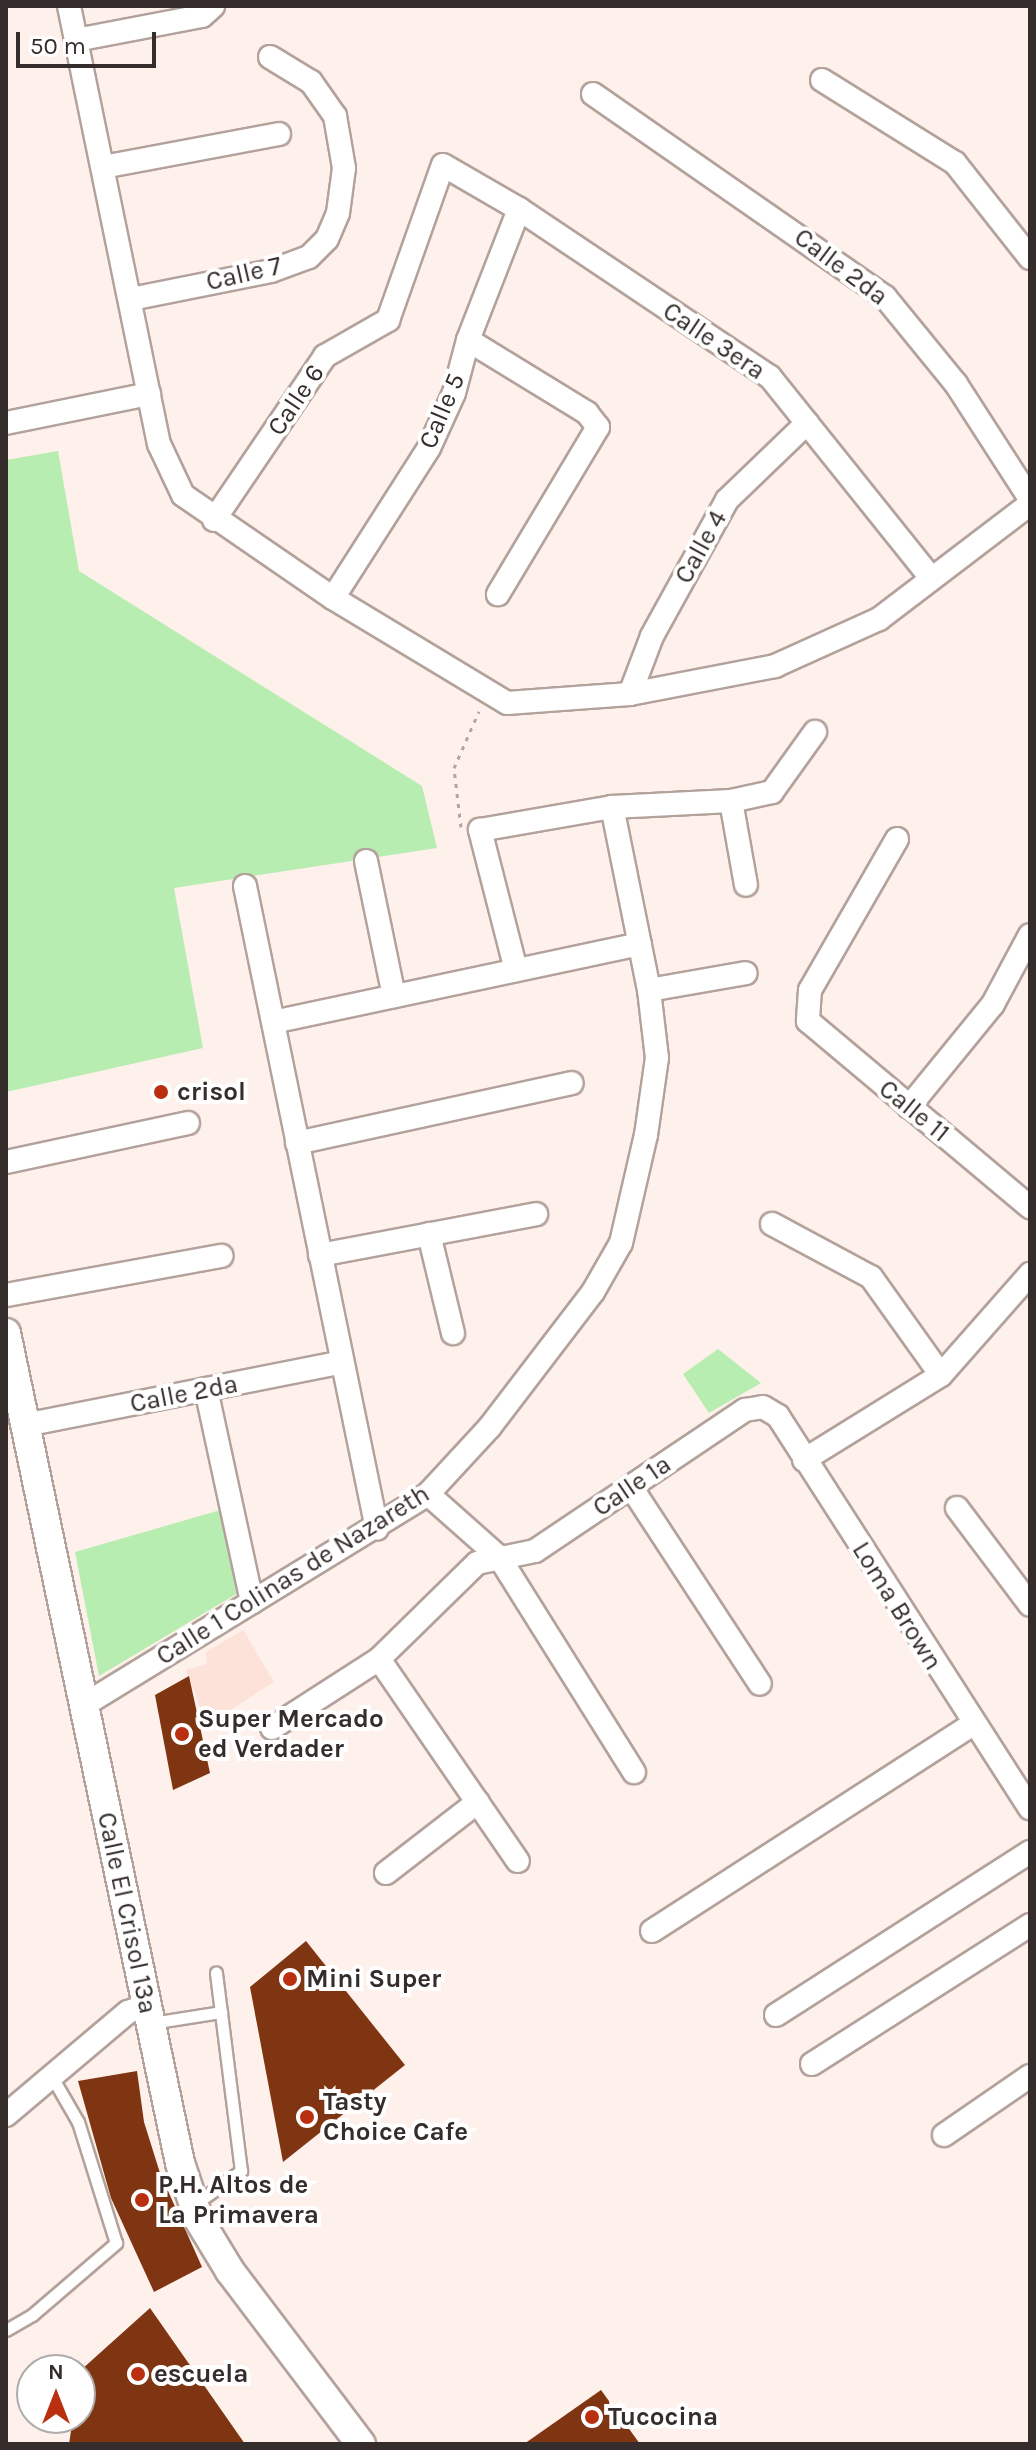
<!DOCTYPE html>
<html>
<head>
<meta charset="utf-8">
<style>
	body { margin:0 }
	#map { position:relative; width:1036px; height:2450px; overflow:hidden; background:#fef0ea; font-family:Karla,sans-serif }
	div>[style] { position:absolute }
	.built>* { inset:0; background:#fce2d8 }
	.green>* { inset:0; background:#b8edb1 }
	.building>* { inset:0; background:#7f3512 }
	.path>* { height:3px; margin-top:-1.5px; transform-origin:0; background:repeating-linear-gradient(90deg,#b0a5a1 0 4px,transparent 0 10px) }
	.roads { filter:drop-shadow(2px 0 #b3a29b) drop-shadow(-2px 0 #b3a29b) drop-shadow(0 2px #b3a29b) drop-shadow(0 -2px #b3a29b) }
	.service>* { height:11px; margin:-5.5px; padding:0 5.5px; transform-origin:5.5px; border-radius:5.5px; background:#fff }
	.minor>* { height:22px; margin:-11px; padding:0 11px; transform-origin:11px; border-radius:11px; background:#fff }
	.tertiary>* { height:28px; margin:-14px; padding:0 14px; transform-origin:14px; border-radius:14px; background:#fff }
	.dots>* { width:22px; height:22px; translate:-50% -50%; box-sizing:border-box; border:4px solid #fff; border-radius:50% }
	span { translate:-50% -50%; white-space:nowrap; text-align:center; line-height:1.15; -webkit-text-stroke:8px #fff; paint-order:stroke }
	.street-label { font-size:26px; color:#342d2b }
	.poi-label { font-size:26px; color:#342d2b; font-weight:700 }
	.left { translate:0 -50%; text-align:left }
	.frame { position:absolute; inset:0; border:8px solid #342d2b; pointer-events:none }
	.north { position:absolute; left:16px; top:2354px; width:80px; height:80px; box-sizing:border-box; background:#fff; border:2px solid #aeabaa; border-radius:50%; rotate:0deg; font-size:22px; font-weight:700; line-height:32px; text-align:center; color:#342d2b }
	.north::after { content:''; display:block; margin:auto; width:28px; height:36px; background:#ba2f0f; clip-path:polygon(50% 0,100% 100%,50% 72%,0 100%) }
	.scale { position:absolute; left:16px; top:32px; width:140px; height:36px; box-sizing:border-box; border:4px solid #342d2b; border-top:0; padding-left:10px; font-size:24px; line-height:28px; white-space:nowrap; color:#342d2b; -webkit-text-stroke:6px #fff; paint-order:stroke }
</style>
</head>
<body>
<div id="map">
	<div class="built">
		<i style="clip-path:polygon(243px 1630px,274px 1682px,207px 1725px,186px 1670px,207px 1664px,206px 1652px)"></i>
	</div>
	<div class="green">
		<i style="clip-path:polygon(58px 451px,79px 571px,422px 786px,437px 848px,174px 888px,203px 1048px,6px 1092px,6px 460px)"></i>
		<i style="clip-path:polygon(718px 1349px,761px 1383px,709px 1413px,683px 1374px)"></i>
		<i style="clip-path:polygon(224px 1509px,238px 1593px,99px 1676px,75px 1552px)"></i>
	</div>
	<div class="building">
		<i style="clip-path:polygon(189px 1676px,210px 1773px,173px 1790px,155px 1695px)"></i>
		<i style="clip-path:polygon(306px 1941px,405px 2065px,283px 2162px,250px 1987px)"></i>
		<i style="clip-path:polygon(137px 2071px,144px 2122px,160px 2173px,202px 2267px,154px 2292px,111px 2198px,78px 2081px)"></i>
		<i style="clip-path:polygon(150px 2308px,245px 2444px,69px 2444px,73px 2418px,80px 2418px,81px 2370px)"></i>
		<i style="clip-path:polygon(601px 2390px,640px 2444px,524px 2444px)"></i>
	</div>
	<div class="path">
		<i style="left:461px;top:827px;width:59px;rotate:-96.8deg"></i>
		<i style="left:454px;top:768px;width:62px;rotate:-66.3deg"></i>
	</div>
	<div class="roads">
		<div class="service">
			<i style="left:151px;top:2023px;width:71px;rotate:-8.9deg"></i>
			<i style="left:195px;top:2204px;width:57px;rotate:-35.7deg"></i>
			<i style="left:241px;top:2171px;width:200px;rotate:-97.2deg"></i>
			<i style="left:6px;top:2330px;width:30px;rotate:-30deg"></i>
			<i style="left:32px;top:2315px;width:111px;rotate:-40.6deg"></i>
			<i style="left:116px;top:2243px;width:127px;rotate:-107.4deg"></i>
			<i style="left:78px;top:2122px;width:52px;rotate:-120deg"></i>
		</div>
		<div class="minor">
			<i style="left:69px;top:6px;width:447px;rotate:78.4deg"></i>
			<i style="left:159px;top:444px;width:56px;rotate:64.8deg"></i>
			<i style="left:183px;top:495px;width:182px;rotate:34.5deg"></i>
			<i style="left:333px;top:598px;width:203px;rotate:31.1deg"></i>
			<i style="left:507px;top:703px;width:123px;rotate:-4.2deg"></i>
			<i style="left:630px;top:694px;width:148px;rotate:-10.9deg"></i>
			<i style="left:775px;top:666px;width:114px;rotate:-24.3deg"></i>
			<i style="left:879px;top:619px;width:190px;rotate:-37.3deg"></i>
			<i style="left:76px;top:40px;width:128px;rotate:-10.8deg"></i>
			<i style="left:202px;top:16px;width:15px;rotate:-42deg"></i>
			<i style="left:822px;top:80px;width:157px;rotate:32deg"></i>
			<i style="left:955px;top:163px;width:121px;rotate:51.7deg"></i>
			<i style="left:593px;top:94px;width:356px;rotate:34.8deg"></i>
			<i style="left:885px;top:297px;width:112px;rotate:50.8deg"></i>
			<i style="left:956px;top:384px;width:137px;rotate:57.2deg"></i>
			<i style="left:103px;top:167px;width:179px;rotate:-10.6deg"></i>
			<i style="left:131px;top:299px;width:143px;rotate:-11.3deg"></i>
			<i style="left:271px;top:271px;width:40px;rotate:-20.2deg"></i>
			<i style="left:309px;top:257px;width:25px;rotate:-45deg"></i>
			<i style="left:327px;top:239px;width:28px;rotate:-67deg"></i>
			<i style="left:338px;top:213px;width:45px;rotate:-82.4deg"></i>
			<i style="left:344px;top:168px;width:53px;rotate:-99.8deg"></i>
			<i style="left:335px;top:116px;width:42px;rotate:-125.2deg"></i>
			<i style="left:311px;top:82px;width:48px;rotate:-148.6deg"></i>
			<i style="left:468px;top:340px;width:140px;rotate:31.5deg"></i>
			<i style="left:587px;top:413px;width:18px;rotate:52deg"></i>
			<i style="left:598px;top:427px;width:195px;rotate:120.9deg"></i>
			<i style="left:6px;top:423px;width:146px;rotate:-11.5deg"></i>
			<i style="left:214px;top:520px;width:198px;rotate:-55.9deg"></i>
			<i style="left:325px;top:356px;width:73px;rotate:-29.7deg"></i>
			<i style="left:388px;top:320px;width:164px;rotate:-70.5deg"></i>
			<i style="left:443px;top:165px;width:88px;rotate:30.1deg"></i>
			<i style="left:519px;top:209px;width:302px;rotate:33.8deg"></i>
			<i style="left:770px;top:377px;width:258px;rotate:51.3deg"></i>
			<i style="left:333px;top:598px;width:178px;rotate:-57.4deg"></i>
			<i style="left:429px;top:448px;width:60px;rotate:-65.6deg"></i>
			<i style="left:454px;top:393px;width:55px;rotate:-75.2deg"></i>
			<i style="left:468px;top:340px;width:141px;rotate:-68.7deg"></i>
			<i style="left:630px;top:694px;width:62px;rotate:-69.2deg"></i>
			<i style="left:652px;top:636px;width:155px;rotate:-61.1deg"></i>
			<i style="left:727px;top:500px;width:111px;rotate:-43.9deg"></i>
			<i style="left:731px;top:801px;width:85px;rotate:79.9deg"></i>
			<i style="left:897px;top:839px;width:174px;rotate:119.9deg"></i>
			<i style="left:810px;top:990px;width:31px;rotate:94deg"></i>
			<i style="left:808px;top:1021px;width:290px;rotate:40deg"></i>
			<i style="left:366px;top:861px;width:138px;rotate:78.3deg"></i>
			<i style="left:245px;top:886px;width:656px;rotate:78.4deg"></i>
			<i style="left:516px;top:970px;width:145px;rotate:-104.4deg"></i>
			<i style="left:480px;top:830px;width:134px;rotate:-9.9deg"></i>
			<i style="left:612px;top:807px;width:119px;rotate:-2.9deg"></i>
			<i style="left:731px;top:801px;width:42px;rotate:-12.4deg"></i>
			<i style="left:772px;top:792px;width:74px;rotate:-54.4deg"></i>
			<i style="left:649px;top:990px;width:98px;rotate:-9.9deg"></i>
			<i style="left:273px;top:1022px;width:375px;rotate:-12deg"></i>
			<i style="left:909px;top:1107px;width:133px;rotate:-50.8deg"></i>
			<i style="left:993px;top:1004px;width:78px;rotate:-61.8deg"></i>
			<i style="left:297px;top:1143px;width:281px;rotate:-12.3deg"></i>
			<i style="left:6px;top:1162px;width:186px;rotate:-12.1deg"></i>
			<i style="left:772px;top:1224px;width:112px;rotate:28.2deg"></i>
			<i style="left:871px;top:1277px;width:120px;rotate:54.5deg"></i>
			<i style="left:429px;top:1234px;width:102px;rotate:76.4deg"></i>
			<i style="left:320px;top:1255px;width:220px;rotate:-10.7deg"></i>
			<i style="left:6px;top:1295px;width:219px;rotate:-10.3deg"></i>
			<i style="left:206px;top:1389px;width:218px;rotate:77.8deg"></i>
			<i style="left:25px;top:1425px;width:323px;rotate:-11.2deg"></i>
			<i style="left:804px;top:1460px;width:161px;rotate:-31.8deg"></i>
			<i style="left:941px;top:1375px;width:135px;rotate:-48.6deg"></i>
			<i style="left:631px;top:1487px;width:235px;rotate:56.8deg"></i>
			<i style="left:428px;top:1494px;width:95px;rotate:41.6deg"></i>
			<i style="left:499px;top:1557px;width:254px;rotate:57.9deg"></i>
			<i style="left:957px;top:1508px;width:121px;rotate:53deg"></i>
			<i style="left:379px;top:1659px;width:245px;rotate:55.5deg"></i>
			<i style="left:84px;top:1705px;width:404px;rotate:-31.5deg"></i>
			<i style="left:428px;top:1494px;width:90px;rotate:-47.3deg"></i>
			<i style="left:489px;top:1428px;width:171px;rotate:-52.6deg"></i>
			<i style="left:593px;top:1292px;width:56px;rotate:-60.3deg"></i>
			<i style="left:621px;top:1243px;width:111px;rotate:-77deg"></i>
			<i style="left:646px;top:1135px;width:78px;rotate:-81.9deg"></i>
			<i style="left:657px;top:1058px;width:68px;rotate:-96.7deg"></i>
			<i style="left:649px;top:990px;width:187px;rotate:-101.4deg"></i>
			<i style="left:272px;top:1728px;width:127px;rotate:-32.8deg"></i>
			<i style="left:379px;top:1659px;width:137px;rotate:-44.4deg"></i>
			<i style="left:477px;top:1563px;width:59px;rotate:-11.7deg"></i>
			<i style="left:535px;top:1551px;width:253px;rotate:-33.9deg"></i>
			<i style="left:745px;top:1410px;width:18px;rotate:-9deg"></i>
			<i style="left:763px;top:1407px;width:17px;rotate:31deg"></i>
			<i style="left:778px;top:1416px;width:466px;rotate:57.3deg"></i>
			<i style="left:386px;top:1873px;width:116px;rotate:-37.7deg"></i>
			<i style="left:652px;top:1931px;width:381px;rotate:-32.8deg"></i>
			<i style="left:776px;top:2015px;width:302px;rotate:-32.7deg"></i>
			<i style="left:812px;top:2064px;width:259px;rotate:-32.5deg"></i>
			<i style="left:6px;top:2115px;width:160px;rotate:-40.2deg"></i>
			<i style="left:128px;top:2012px;width:20px;rotate:-20deg"></i>
			<i style="left:944px;top:2135px;width:104px;rotate:-34.5deg"></i>
		</div>
		<div class="tertiary">
			<i style="left:6px;top:1333px;width:848px;rotate:78.16deg"></i>
			<i style="left:180px;top:2163px;width:60px;rotate:71.6deg"></i>
			<i style="left:199px;top:2220px;width:60px;rotate:58.7deg"></i>
			<i style="left:230px;top:2271px;width:217px;rotate:52.9deg"></i>
		</div>
	</div>
	<div class="dots">
		<i style="left:161px;top:1092px;background:#ba2f0f"></i>
		<i style="left:182px;top:1734px;background:#ba2f0f"></i>
		<i style="left:290px;top:1979px;background:#ba2f0f"></i>
		<i style="left:307px;top:2117px;background:#ba2f0f"></i>
		<i style="left:142px;top:2200px;background:#ba2f0f"></i>
		<i style="left:138px;top:2374px;background:#ba2f0f"></i>
		<i style="left:592px;top:2417px;background:#ba2f0f"></i>
	</div>
	<div class="street-label">
		<span style="left:841px;top:267px;rotate:37deg">Calle 2da</span>
		<span style="left:244px;top:274px;rotate:-13deg">Calle 7</span>
		<span style="left:714px;top:341px;rotate:34deg">Calle 3era</span>
		<span style="left:296px;top:400px;rotate:-56deg">Calle 6</span>
		<span style="left:442px;top:411px;rotate:-67deg">Calle 5</span>
		<span style="left:701px;top:547px;rotate:-61deg">Calle 4</span>
		<span style="left:914px;top:1111px;rotate:39deg">Calle 11</span>
		<span style="left:184px;top:1394px;rotate:-11deg">Calle 2da</span>
		<span style="left:632px;top:1486px;rotate:-34deg">Calle 1a</span>
		<span style="left:293px;top:1575px;rotate:-32deg">Calle 1 Colinas de Nazareth</span>
		<span style="left:897px;top:1606px;rotate:58deg">Loma Brown</span>
		<span style="left:127px;top:1913px;rotate:78deg">Calle El Crisol 13a</span>
	</div>
	<div class="poi-label">
		<span class="left" style="left:177px;top:1092px">crisol</span>
		<span class="left" style="left:198px;top:1734px">Super Mercado<br>ed Verdader</span>
		<span class="left" style="left:306px;top:1979px">Mini Super</span>
		<span class="left" style="left:323px;top:2117px">Tasty<br>Choice Cafe</span>
		<span class="left" style="left:158px;top:2200px">P.H. Altos de<br>La Primavera</span>
		<span class="left" style="left:154px;top:2374px">escuela</span>
		<span class="left" style="left:608px;top:2417px">Tucocina</span>
	</div>
	<div class="frame"></div>
	<div class="north">N</div>
	<div class="scale">50 m</div>
</div>
</body>
</html>
